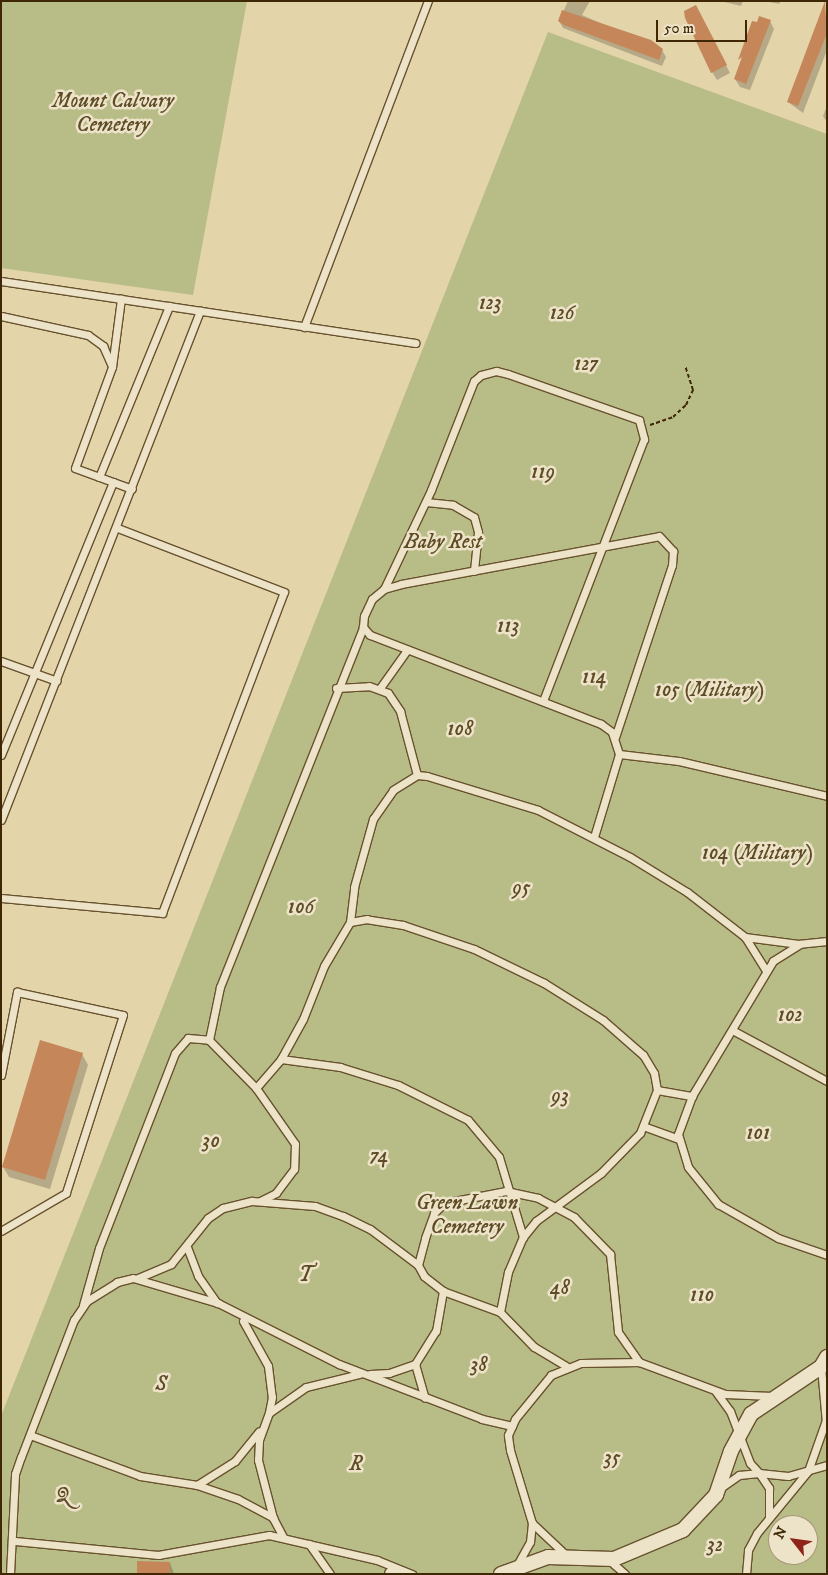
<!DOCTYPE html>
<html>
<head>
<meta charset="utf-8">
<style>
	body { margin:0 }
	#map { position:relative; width:828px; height:1575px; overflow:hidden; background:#e3d4aa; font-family:"IM FELL DW Pica",serif }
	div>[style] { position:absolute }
	.green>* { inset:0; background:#b8bc86 }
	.shadow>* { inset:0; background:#0003 }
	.building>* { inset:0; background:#c5865a }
	.path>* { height:2px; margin-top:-1px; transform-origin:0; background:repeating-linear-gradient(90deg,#3f2605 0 4px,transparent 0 6.5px) }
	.roads { filter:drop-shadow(1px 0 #68522e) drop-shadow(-1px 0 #68522e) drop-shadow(0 1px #68522e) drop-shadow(0 -1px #68522e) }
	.lane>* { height:7px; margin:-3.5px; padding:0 3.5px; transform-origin:3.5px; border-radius:3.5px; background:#ede3c8 }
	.street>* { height:14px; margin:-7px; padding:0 7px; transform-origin:7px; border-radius:7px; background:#ede3c8 }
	span { translate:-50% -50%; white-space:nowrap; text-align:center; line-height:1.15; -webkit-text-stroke:5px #ede3c8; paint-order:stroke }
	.park-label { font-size:21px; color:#5d4c25; font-style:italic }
	.frame { position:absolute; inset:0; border:2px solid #3f2605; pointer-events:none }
	.north { position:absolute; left:768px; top:1515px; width:50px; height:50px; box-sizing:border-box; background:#ede3c8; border:1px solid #a7977a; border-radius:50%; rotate:300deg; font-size:14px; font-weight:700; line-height:20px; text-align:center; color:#3f2605 }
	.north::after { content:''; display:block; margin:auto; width:18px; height:22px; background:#8f2418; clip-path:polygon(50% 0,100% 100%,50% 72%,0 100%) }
	.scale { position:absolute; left:656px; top:20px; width:91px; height:22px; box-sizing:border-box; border:2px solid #3f2605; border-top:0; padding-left:6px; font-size:15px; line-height:18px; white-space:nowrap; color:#3f2605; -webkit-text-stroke:4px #ede3c8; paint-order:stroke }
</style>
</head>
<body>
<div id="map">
	<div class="green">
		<i style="clip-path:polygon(1px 1px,247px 1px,193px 295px,1px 268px)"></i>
		<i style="clip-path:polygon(evenodd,548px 32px,827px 134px,827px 1574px,1px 1574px,1px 1416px,548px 32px,778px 1525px,808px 1525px,808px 1555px,778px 1555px,778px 1525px)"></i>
	</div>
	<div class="shadow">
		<i style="clip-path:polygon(568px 1px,590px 1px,582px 15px,662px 50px,666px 57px,662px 66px,563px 28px,559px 21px)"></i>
		<i style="clip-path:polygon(720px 1px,743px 1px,741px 6px)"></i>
		<i style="clip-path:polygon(764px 1px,781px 1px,779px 4px)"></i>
		<i style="clip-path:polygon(700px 14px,730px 73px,717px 80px,712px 72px)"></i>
		<i style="clip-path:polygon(821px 15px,827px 17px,827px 50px,803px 113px,788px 102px)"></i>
		<i style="clip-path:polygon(770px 21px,774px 29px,750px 90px,740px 87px,735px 79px)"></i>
		<i style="clip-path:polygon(827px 106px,827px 122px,823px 116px)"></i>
		<i style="clip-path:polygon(82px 1054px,88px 1065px,50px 1189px,9px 1177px,3px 1167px)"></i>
		<i style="clip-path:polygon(170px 1563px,174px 1574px,138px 1574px)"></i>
	</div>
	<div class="building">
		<i style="clip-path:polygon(825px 1px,827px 33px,798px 106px,787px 102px)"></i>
		<i style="clip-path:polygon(696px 5px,727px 65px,711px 73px,685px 18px,684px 11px)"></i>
		<i style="clip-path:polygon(562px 10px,651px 40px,663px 49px,659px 60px,564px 25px,558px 21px)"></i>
		<i style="clip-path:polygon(759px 16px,771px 20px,746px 84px,734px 79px,742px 57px,738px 60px,752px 21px,757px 22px)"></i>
		<i style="clip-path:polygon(40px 1040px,83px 1053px,45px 1180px,2px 1167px)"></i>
		<i style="clip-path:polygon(137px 1561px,170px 1562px,170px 1574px,137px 1574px)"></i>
	</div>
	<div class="path">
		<i style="left:650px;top:425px;width:24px;rotate:-19deg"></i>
		<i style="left:673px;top:417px;width:18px;rotate:-43deg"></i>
		<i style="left:686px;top:405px;width:17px;rotate:-65deg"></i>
		<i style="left:693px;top:390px;width:26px;rotate:-108deg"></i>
	</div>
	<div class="roads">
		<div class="lane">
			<i style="left:1px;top:281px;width:419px;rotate:8.5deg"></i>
			<i style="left:1px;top:316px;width:89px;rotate:12.3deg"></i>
			<i style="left:88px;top:335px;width:19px;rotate:36deg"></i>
			<i style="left:103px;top:346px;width:22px;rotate:66deg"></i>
			<i style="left:304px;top:327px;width:349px;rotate:-69.2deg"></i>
			<i style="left:99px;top:477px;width:185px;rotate:-67.7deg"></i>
			<i style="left:113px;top:482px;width:20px;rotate:20deg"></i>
			<i style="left:426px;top:502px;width:27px;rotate:6deg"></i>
			<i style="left:453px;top:505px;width:24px;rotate:30deg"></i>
			<i style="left:474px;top:517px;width:16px;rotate:75deg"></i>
			<i style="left:478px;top:532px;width:39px;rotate:96deg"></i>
			<i style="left:384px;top:589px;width:110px;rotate:-64.6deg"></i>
			<i style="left:431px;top:490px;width:117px;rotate:-68.5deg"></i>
			<i style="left:474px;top:381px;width:9px;rotate:-41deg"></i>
			<i style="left:481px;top:375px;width:16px;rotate:-15deg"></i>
			<i style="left:496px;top:371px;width:12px;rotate:14deg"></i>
			<i style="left:508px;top:374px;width:139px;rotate:19.3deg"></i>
			<i style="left:639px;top:420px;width:20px;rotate:75deg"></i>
			<i style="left:644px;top:439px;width:281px;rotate:111.1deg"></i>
			<i style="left:1px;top:661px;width:59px;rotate:19.7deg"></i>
			<i style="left:336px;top:688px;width:33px;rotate:-3deg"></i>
			<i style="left:369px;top:686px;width:20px;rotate:20deg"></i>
			<i style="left:388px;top:693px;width:22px;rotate:56deg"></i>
			<i style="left:400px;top:711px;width:66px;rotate:75.1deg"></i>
			<i style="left:380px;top:688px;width:47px;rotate:-54.6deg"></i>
			<i style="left:619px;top:754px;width:60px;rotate:6.7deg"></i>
			<i style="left:679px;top:761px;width:152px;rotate:13.3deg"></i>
			<i style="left:1px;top:755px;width:295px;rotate:-67.7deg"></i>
			<i style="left:113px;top:482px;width:40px;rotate:-159.8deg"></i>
			<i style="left:75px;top:468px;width:108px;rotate:-69.9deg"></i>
			<i style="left:112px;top:367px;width:69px;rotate:-82.5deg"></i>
			<i style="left:1px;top:820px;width:547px;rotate:-68.65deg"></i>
			<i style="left:594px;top:837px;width:87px;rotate:-73.2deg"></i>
			<i style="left:619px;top:754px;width:23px;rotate:-108deg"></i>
			<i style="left:612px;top:732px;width:14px;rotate:-144deg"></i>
			<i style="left:601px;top:724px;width:248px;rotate:-158.9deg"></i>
			<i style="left:370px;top:635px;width:11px;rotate:-131deg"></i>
			<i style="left:363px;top:627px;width:11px;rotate:-85deg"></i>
			<i style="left:364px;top:616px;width:19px;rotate:-65deg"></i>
			<i style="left:372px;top:599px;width:16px;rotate:-40deg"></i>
			<i style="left:384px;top:589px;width:18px;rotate:-16deg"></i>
			<i style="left:401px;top:584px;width:262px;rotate:-10.5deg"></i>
			<i style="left:659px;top:536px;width:21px;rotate:47deg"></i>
			<i style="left:673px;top:551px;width:14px;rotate:94deg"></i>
			<i style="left:672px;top:565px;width:181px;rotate:108.3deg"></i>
			<i style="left:1px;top:898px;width:162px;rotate:5.3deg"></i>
			<i style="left:162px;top:913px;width:343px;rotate:-69.2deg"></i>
			<i style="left:284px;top:592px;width:179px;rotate:-159deg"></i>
			<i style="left:350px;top:922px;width:35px;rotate:-83deg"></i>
			<i style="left:354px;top:887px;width:71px;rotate:-74.4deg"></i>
			<i style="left:373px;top:819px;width:35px;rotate:-55deg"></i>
			<i style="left:393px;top:790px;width:28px;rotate:-32deg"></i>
			<i style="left:417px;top:775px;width:10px;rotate:6deg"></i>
			<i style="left:427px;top:776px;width:116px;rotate:17deg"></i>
			<i style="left:538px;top:810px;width:103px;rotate:27.1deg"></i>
			<i style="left:630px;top:857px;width:67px;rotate:31.6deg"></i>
			<i style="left:687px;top:892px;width:73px;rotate:37.8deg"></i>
			<i style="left:745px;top:937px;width:40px;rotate:58deg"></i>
			<i style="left:745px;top:937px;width:54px;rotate:7.4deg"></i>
			<i style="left:827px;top:941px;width:27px;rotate:174deg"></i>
			<i style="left:800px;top:944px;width:32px;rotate:148deg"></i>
			<i style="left:773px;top:961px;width:157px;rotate:121deg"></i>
			<i style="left:692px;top:1096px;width:40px;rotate:110.2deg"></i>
			<i style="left:678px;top:1134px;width:34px;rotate:73deg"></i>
			<i style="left:688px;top:1167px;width:48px;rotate:51deg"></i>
			<i style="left:718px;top:1204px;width:69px;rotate:29.5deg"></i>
			<i style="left:778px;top:1238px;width:52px;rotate:19.1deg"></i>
			<i style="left:734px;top:1031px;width:106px;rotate:28.3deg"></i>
			<i style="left:209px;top:1040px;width:54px;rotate:-78.3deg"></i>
			<i style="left:220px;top:987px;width:387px;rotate:-68.3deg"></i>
			<i style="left:1px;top:1075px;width:85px;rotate:-79.1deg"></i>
			<i style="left:17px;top:992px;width:108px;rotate:12.2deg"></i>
			<i style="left:123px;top:1015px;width:187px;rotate:107.8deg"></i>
			<i style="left:66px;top:1193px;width:75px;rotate:149.7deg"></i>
			<i style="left:256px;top:1088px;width:38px;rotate:-49deg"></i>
			<i style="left:657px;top:1090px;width:36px;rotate:10deg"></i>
			<i style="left:643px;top:1126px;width:37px;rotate:20deg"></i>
			<i style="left:187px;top:1247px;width:31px;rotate:69deg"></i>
			<i style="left:198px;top:1276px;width:33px;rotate:55deg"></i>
			<i style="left:138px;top:1278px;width:36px;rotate:-23deg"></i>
			<i style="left:171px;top:1264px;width:59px;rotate:-51.2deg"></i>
			<i style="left:208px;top:1218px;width:18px;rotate:-34deg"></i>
			<i style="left:223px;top:1208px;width:30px;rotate:-14deg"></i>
			<i style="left:252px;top:1201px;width:63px;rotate:4.5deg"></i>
			<i style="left:315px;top:1206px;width:30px;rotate:20deg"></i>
			<i style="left:343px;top:1216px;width:30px;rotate:26deg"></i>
			<i style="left:370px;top:1229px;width:60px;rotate:36.9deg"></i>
			<i style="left:83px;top:1305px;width:59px;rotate:-74.3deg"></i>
			<i style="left:99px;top:1248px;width:209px;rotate:-68.7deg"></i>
			<i style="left:175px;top:1053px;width:20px;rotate:-49deg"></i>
			<i style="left:188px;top:1038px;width:21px;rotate:5deg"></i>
			<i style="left:209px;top:1040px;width:67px;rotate:45.6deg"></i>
			<i style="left:256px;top:1088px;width:68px;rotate:55.1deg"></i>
			<i style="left:295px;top:1144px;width:25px;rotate:92deg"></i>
			<i style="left:294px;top:1169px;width:30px;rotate:127deg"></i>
			<i style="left:276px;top:1193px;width:18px;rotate:153deg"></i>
			<i style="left:500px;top:1312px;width:41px;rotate:-78.7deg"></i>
			<i style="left:508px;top:1272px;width:38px;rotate:-67deg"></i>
			<i style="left:523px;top:1237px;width:21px;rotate:-51deg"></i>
			<i style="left:536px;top:1221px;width:81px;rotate:-36.4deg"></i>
			<i style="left:601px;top:1173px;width:56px;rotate:-45.7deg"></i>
			<i style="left:640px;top:1133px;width:46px;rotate:-68.4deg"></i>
			<i style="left:657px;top:1090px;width:17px;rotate:-100deg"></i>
			<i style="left:654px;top:1073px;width:21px;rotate:-121deg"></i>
			<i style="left:643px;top:1055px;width:53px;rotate:-138.8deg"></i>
			<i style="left:603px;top:1020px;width:70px;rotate:-147.9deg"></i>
			<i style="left:544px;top:983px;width:78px;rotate:-154.1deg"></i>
			<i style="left:474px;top:949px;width:75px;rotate:-161.3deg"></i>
			<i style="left:403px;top:925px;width:36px;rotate:-171deg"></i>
			<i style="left:367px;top:919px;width:17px;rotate:170deg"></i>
			<i style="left:350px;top:922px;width:51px;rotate:120.6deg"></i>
			<i style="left:324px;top:966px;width:57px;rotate:111.6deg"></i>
			<i style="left:303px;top:1019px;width:46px;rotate:118.8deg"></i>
			<i style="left:281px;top:1059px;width:60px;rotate:7.7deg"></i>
			<i style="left:340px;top:1067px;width:61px;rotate:17.2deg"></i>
			<i style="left:398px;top:1085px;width:78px;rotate:26.6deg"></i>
			<i style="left:468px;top:1120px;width:48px;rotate:50deg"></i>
			<i style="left:499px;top:1157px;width:84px;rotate:73.3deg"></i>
			<i style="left:243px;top:1321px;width:51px;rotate:60.9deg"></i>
			<i style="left:268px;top:1366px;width:31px;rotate:83deg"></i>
			<i style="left:272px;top:1397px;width:16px;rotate:101deg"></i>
			<i style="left:415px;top:1364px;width:35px;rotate:74deg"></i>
			<i style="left:566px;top:1366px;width:37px;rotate:-149deg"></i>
			<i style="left:534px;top:1347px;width:49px;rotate:-134.2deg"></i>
			<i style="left:500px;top:1312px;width:61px;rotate:-159.8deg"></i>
			<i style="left:443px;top:1291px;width:24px;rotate:-142deg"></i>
			<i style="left:424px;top:1276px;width:13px;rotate:-119deg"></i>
			<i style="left:418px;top:1265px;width:28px;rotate:-75deg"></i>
			<i style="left:425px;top:1238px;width:27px;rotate:-70deg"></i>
			<i style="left:434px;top:1213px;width:14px;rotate:-45deg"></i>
			<i style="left:444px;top:1203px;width:63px;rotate:-11deg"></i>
			<i style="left:506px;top:1191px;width:33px;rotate:12deg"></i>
			<i style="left:538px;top:1198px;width:41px;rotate:27.8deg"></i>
			<i style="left:574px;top:1217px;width:52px;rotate:45.8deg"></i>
			<i style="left:610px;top:1254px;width:78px;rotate:84.1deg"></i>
			<i style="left:618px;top:1332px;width:37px;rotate:55deg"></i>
			<i style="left:821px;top:1367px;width:56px;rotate:84.9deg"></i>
			<i style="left:370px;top:1374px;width:19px;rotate:-3deg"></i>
			<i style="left:389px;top:1373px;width:28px;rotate:-19deg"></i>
			<i style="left:415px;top:1364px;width:39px;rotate:-58deg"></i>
			<i style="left:436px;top:1331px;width:41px;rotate:-80.1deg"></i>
			<i style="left:716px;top:1392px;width:24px;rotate:54deg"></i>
			<i style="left:730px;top:1411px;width:56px;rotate:69deg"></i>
			<i style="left:750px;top:1463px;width:13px;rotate:48deg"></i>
			<i style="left:759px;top:1473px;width:29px;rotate:6deg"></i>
			<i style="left:788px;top:1476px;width:41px;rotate:-15.8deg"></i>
			<i style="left:30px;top:1435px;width:117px;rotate:20.4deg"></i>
			<i style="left:140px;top:1476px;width:58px;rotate:9deg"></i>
			<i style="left:197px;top:1485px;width:43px;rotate:18.9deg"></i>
			<i style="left:238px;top:1499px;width:40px;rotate:28deg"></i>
			<i style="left:273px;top:1518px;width:21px;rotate:62deg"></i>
			<i style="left:197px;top:1485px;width:45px;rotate:-32.3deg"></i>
			<i style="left:235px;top:1461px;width:38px;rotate:-51deg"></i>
			<i style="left:722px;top:1487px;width:21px;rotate:-35deg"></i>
			<i style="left:739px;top:1475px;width:20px;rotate:-6deg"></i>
			<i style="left:759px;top:1473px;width:18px;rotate:56deg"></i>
			<i style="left:769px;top:1488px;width:29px;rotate:90deg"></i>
			<i style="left:273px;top:1518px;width:60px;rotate:-104.5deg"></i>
			<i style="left:258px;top:1460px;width:20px;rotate:-87deg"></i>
			<i style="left:259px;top:1440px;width:29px;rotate:-70deg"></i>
			<i style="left:269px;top:1413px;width:45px;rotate:-35.1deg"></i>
			<i style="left:306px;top:1387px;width:55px;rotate:-13.8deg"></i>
			<i style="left:15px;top:1541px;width:144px;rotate:5.6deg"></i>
			<i style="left:158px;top:1555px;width:113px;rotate:-10.2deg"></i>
			<i style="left:269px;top:1535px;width:111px;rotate:13deg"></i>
			<i style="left:377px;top:1560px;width:38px;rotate:22deg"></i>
			<i style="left:309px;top:1544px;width:37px;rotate:55deg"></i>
			<i style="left:567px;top:1556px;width:48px;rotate:-136.7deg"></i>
			<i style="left:532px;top:1523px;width:76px;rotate:-106.8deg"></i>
			<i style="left:510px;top:1450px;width:15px;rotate:-98deg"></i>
			<i style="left:508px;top:1435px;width:17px;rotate:-66deg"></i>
			<i style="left:515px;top:1419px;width:57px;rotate:-50.7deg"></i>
			<i style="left:551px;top:1375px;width:32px;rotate:-22deg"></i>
			<i style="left:581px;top:1363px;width:58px;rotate:-1deg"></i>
			<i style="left:639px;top:1362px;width:92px;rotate:20.4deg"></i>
			<i style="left:725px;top:1394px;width:47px;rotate:2.4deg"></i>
			<i style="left:609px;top:1560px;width:21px;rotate:41deg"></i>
			<i style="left:516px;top:1567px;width:29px;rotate:-61deg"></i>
			<i style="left:530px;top:1542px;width:19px;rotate:-84deg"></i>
			<i style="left:10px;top:1574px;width:100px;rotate:-87.1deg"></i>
			<i style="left:15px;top:1474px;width:18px;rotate:-71deg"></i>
			<i style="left:21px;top:1457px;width:147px;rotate:-68.9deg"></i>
			<i style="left:74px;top:1320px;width:23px;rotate:-56deg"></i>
			<i style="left:87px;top:1301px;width:36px;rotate:-32deg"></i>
			<i style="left:117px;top:1282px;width:16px;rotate:-14deg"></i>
			<i style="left:133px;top:1278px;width:89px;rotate:16.4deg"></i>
			<i style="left:218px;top:1303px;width:136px;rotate:26.8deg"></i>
			<i style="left:339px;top:1364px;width:153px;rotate:21deg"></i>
			<i style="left:482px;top:1419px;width:31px;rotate:13deg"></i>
			<i style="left:746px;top:1574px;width:24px;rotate:-85deg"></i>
			<i style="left:748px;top:1550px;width:19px;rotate:-62deg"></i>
			<i style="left:757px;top:1533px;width:80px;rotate:-50.6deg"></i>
			<i style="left:808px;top:1471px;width:54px;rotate:-70.6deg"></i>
		</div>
		<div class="street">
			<i style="left:392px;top:1574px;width:2px"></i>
			<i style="left:501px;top:1574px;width:50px;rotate:-19.9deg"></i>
			<i style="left:548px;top:1557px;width:66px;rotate:1.7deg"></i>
			<i style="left:614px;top:1559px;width:75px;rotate:-22.8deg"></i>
			<i style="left:683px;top:1530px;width:48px;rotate:-46.7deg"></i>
			<i style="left:716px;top:1495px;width:46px;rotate:-71.2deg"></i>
			<i style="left:731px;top:1451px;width:42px;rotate:-61.6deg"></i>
			<i style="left:751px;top:1414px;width:84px;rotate:-33.9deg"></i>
			<i style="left:821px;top:1367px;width:12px;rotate:-59deg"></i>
		</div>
	</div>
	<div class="park-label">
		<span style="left:113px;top:113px">Mount Calvary<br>Cemetery</span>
		<span style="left:490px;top:303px">123</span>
		<span style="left:562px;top:313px">126</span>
		<span style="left:586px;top:364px">127</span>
		<span style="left:543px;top:472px">119</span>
		<span style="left:443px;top:542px">Baby Rest</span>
		<span style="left:508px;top:626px">113</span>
		<span style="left:594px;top:677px">114</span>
		<span style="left:709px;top:690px">105 (Military)</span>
		<span style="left:460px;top:729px">108</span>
		<span style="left:757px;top:853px">104 (Military)</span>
		<span style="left:521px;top:888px">95</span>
		<span style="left:301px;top:907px">106</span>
		<span style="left:790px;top:1015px">102</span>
		<span style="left:560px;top:1096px">93</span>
		<span style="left:758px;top:1133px">101</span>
		<span style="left:211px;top:1141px">30</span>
		<span style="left:379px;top:1156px">74</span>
		<span style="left:467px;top:1215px">Green Lawn<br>Cemetery</span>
		<span style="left:305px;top:1275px">T</span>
		<span style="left:560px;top:1288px">48</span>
		<span style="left:702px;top:1295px">110</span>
		<span style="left:479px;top:1365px">38</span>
		<span style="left:161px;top:1384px">S</span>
		<span style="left:612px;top:1458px">35</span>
		<span style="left:356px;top:1464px">R</span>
		<span style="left:62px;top:1496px">Q</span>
		<span style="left:715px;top:1545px">32</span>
	</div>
	<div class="frame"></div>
	<div class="north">N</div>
	<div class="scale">50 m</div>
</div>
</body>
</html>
